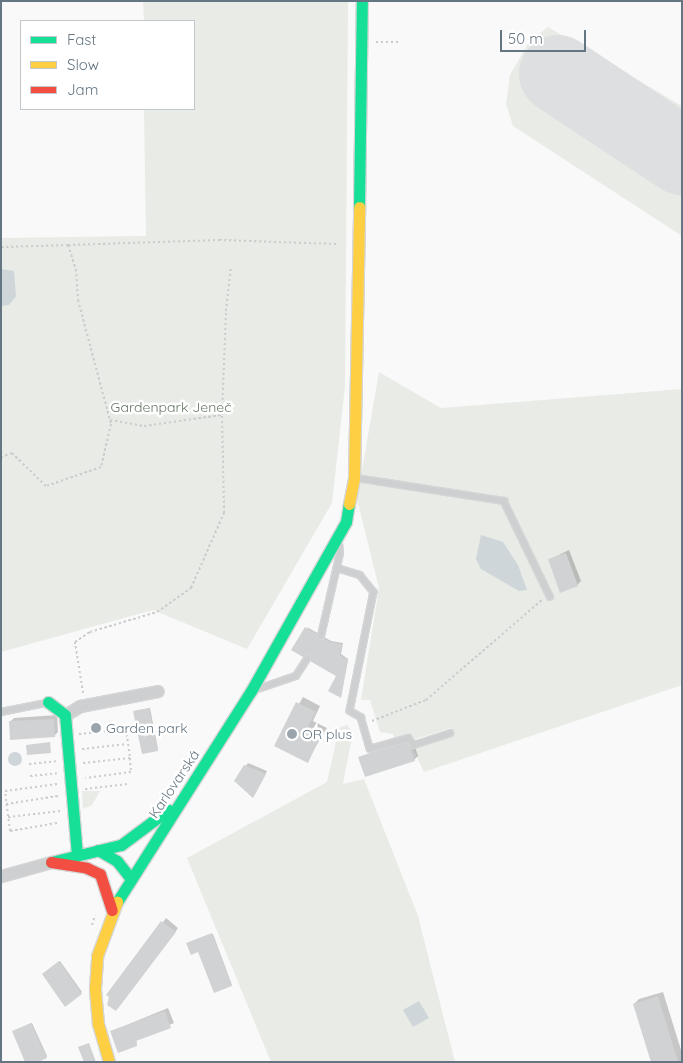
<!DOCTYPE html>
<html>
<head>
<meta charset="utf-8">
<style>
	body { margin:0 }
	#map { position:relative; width:683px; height:1063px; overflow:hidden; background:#f9f9f9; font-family:Quicksand,sans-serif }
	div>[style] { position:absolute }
	.green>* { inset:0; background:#e8ebe6 }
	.water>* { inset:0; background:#ced6d9 }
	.round { border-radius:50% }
	.shadow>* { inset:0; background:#0003 }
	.runway>* { height:78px; margin:-39px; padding:0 39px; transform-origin:39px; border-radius:39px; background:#dedfe0 }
	.building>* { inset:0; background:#d0d2d3 }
	.path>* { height:2px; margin-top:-1px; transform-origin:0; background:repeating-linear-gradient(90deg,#cbcccd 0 2.5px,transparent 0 5px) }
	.roads { filter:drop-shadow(1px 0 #d5d6d7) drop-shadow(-1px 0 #d5d6d7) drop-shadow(0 1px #d5d6d7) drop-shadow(0 -1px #d5d6d7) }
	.lane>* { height:5.5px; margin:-2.75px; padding:0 2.75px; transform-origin:2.75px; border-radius:2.75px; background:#cecfd0 }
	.street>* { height:11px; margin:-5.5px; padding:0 5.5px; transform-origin:5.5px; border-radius:5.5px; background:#cecfd0 }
	.fast>* { height:11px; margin:-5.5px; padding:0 5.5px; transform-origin:5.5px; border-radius:5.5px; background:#16e098 }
	.slow>* { height:11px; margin:-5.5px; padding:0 5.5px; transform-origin:5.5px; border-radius:5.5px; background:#ffcf43 }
	.jam>* { height:11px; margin:-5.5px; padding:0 5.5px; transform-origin:5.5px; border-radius:5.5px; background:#f24e42 }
	.dots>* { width:14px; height:14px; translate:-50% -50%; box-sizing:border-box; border:2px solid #fff; border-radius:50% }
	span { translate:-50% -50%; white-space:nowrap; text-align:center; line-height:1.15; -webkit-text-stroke:5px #fff; paint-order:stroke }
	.park-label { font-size:14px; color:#687a64 }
	.poi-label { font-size:14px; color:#657683 }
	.left { translate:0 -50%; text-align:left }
	.street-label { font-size:14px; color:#657683 }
	.frame { position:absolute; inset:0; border:2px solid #657683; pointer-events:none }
	.legend { position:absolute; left:20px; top:20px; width:175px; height:90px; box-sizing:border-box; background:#fff; border:1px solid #c1c8cd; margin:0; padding:6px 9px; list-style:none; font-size:15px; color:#657683 }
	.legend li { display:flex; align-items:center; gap:10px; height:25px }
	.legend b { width:25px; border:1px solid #c1c8cd }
	.scale { position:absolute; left:500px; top:30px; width:86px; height:22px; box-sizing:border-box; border:2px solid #657683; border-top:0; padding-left:6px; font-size:15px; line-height:18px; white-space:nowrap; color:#657683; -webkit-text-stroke:4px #fff; paint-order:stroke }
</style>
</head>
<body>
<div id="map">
	<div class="green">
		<i style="clip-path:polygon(143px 1px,348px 1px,345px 386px,332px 503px,247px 649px,153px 610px,1px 652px,1px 238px,146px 236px,144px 109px,194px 109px,194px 21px,144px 21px)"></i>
		<i style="clip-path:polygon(548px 27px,682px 106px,682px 236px,513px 126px,506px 104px,510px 75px,529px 42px)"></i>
		<i style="clip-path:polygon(379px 372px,441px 408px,682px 389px,682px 685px,424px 772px,413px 748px,452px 734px,450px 728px,412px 740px,395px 740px,393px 734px,380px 732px,370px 700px,361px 700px,379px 588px,357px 499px)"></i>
		<i style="clip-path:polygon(347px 725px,353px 732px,343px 784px,364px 779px,418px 916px,455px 1062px,271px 1062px,187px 858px,327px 782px,338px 733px,340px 727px)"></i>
		<i style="clip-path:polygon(82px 791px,100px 791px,92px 805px,83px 809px)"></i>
	</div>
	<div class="water">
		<i style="clip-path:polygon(1px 269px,14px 271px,16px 296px,9px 305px,1px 306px)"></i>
		<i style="clip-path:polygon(481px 535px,503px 542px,518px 565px,527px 590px,519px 591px,481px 569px,476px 559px)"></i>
		<i class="round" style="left:8px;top:752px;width:14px;height:14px"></i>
		<i style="clip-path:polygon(419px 1001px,429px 1018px,413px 1027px,403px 1010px)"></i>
	</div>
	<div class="shadow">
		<i style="clip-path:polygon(569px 550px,581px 581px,577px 585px,549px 560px)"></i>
		<i style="clip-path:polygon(307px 627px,331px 641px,343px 643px,341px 654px,348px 659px,341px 696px,338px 676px)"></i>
		<i style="clip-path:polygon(303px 697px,320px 706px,313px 721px,327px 728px,307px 761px,275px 745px)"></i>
		<i style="clip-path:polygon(150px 708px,158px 749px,157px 750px,135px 711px)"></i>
		<i style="clip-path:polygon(57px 715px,58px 732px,54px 736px,10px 722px,14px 718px)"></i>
		<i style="clip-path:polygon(412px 738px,418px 756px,414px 760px,360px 757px)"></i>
		<i style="clip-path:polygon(248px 763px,267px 771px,255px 794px,235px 781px)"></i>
		<i style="clip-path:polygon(166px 918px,178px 928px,124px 1000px,110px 997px)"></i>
		<i style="clip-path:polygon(213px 934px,232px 985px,231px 985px,189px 943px)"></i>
		<i style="clip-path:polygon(60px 961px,82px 992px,65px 1005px,44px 974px)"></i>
		<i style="clip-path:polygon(663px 992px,682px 1053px,682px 1062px,652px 1062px,634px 1004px,639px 999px)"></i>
		<i style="clip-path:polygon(168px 1008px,174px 1023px,136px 1039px,137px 1045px,112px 1031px)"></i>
		<i style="clip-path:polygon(32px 1023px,47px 1056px,46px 1057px,14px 1031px)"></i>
	</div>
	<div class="runway">
		<i style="left:558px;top:74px;width:149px;rotate:33.5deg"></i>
	</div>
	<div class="building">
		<i style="clip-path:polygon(566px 553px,578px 586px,560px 593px,548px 559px)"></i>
		<i style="clip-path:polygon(305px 627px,330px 642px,342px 644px,340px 655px,348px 660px,341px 698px,328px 691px,336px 676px,291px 650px)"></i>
		<i style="clip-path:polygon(296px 702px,316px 712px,308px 726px,322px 733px,308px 763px,274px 746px)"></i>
		<i style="clip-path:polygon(149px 708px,158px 751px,142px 754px,133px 711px)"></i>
		<i style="clip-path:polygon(54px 719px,55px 737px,10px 740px,9px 721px)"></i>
		<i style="clip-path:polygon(408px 741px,415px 761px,365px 777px,358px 757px)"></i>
		<i style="clip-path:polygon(50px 742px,51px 753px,27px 755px,26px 745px)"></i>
		<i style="clip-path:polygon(244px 765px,266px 774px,253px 798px,234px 781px)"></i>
		<i style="clip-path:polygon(161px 921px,176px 932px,116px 1011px,107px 1005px,109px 997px,106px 995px)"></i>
		<i style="clip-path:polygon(212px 933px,232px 986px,214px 993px,198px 952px,191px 955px,186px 943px)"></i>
		<i style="clip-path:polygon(59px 961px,82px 994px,65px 1007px,42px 974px)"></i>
		<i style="clip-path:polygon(658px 996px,678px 1062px,651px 1062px,633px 1004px)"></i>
		<i style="clip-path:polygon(165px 1011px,171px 1028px,136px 1041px,137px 1046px,118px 1053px,110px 1031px)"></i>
		<i style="clip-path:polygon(31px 1023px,47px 1058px,38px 1062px,25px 1062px,12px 1031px)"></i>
		<i style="clip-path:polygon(89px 1043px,96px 1062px,84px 1062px,78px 1047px)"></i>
	</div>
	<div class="path">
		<i style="left:376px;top:42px;width:25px"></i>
		<i style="left:68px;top:245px;width:151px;rotate:-1.9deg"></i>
		<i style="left:219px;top:240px;width:118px;rotate:1.9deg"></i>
		<i style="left:1px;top:247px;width:67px;rotate:-1.7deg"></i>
		<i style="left:68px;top:245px;width:25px;rotate:72deg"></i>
		<i style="left:76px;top:269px;width:31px;rotate:86deg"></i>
		<i style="left:78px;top:300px;width:128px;rotate:75.1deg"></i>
		<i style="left:111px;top:424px;width:44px;rotate:103.1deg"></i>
		<i style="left:101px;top:467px;width:58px;rotate:160.9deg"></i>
		<i style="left:46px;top:486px;width:47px;rotate:-135.9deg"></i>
		<i style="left:12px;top:453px;width:12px;rotate:160deg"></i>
		<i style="left:110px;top:420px;width:35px;rotate:10deg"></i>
		<i style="left:144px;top:426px;width:78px;rotate:-8.1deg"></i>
		<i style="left:83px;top:693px;width:52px;rotate:-98.9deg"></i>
		<i style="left:75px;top:642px;width:18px;rotate:-34deg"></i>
		<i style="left:90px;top:632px;width:70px;rotate:-16.6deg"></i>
		<i style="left:157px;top:612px;width:42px;rotate:-35.2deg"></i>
		<i style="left:191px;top:588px;width:82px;rotate:-66.3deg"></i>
		<i style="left:224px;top:513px;width:98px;rotate:-91.2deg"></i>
		<i style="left:222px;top:415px;width:104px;rotate:-87.8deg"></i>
		<i style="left:226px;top:311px;width:45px;rotate:-83.7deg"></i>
		<i style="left:372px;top:721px;width:58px;rotate:-21.3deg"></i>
		<i style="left:426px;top:700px;width:155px;rotate:-40.8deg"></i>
		<i style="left:79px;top:734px;width:47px;rotate:-6.1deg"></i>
		<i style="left:126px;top:729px;width:29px;rotate:82deg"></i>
		<i style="left:130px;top:758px;width:14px;rotate:86deg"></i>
		<i style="left:131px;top:772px;width:46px;rotate:172.6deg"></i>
		<i style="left:82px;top:749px;width:45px;rotate:-6.3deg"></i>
		<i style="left:83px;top:763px;width:47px;rotate:-6.1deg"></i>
		<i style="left:29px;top:764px;width:27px;rotate:-6deg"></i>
		<i style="left:30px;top:776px;width:27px;rotate:-6deg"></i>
		<i style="left:85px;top:789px;width:43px;rotate:-6.6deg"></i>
		<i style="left:6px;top:804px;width:53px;rotate:-8.7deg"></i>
		<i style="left:8px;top:817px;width:53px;rotate:-6.5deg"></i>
		<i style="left:57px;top:823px;width:48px;rotate:170.3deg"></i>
		<i style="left:10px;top:831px;width:40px;rotate:-97.1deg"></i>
		<i style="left:5px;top:791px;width:53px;rotate:-7.5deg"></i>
		<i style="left:92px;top:925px;width:10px;rotate:-73deg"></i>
	</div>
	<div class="roads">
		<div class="lane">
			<i style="left:356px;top:478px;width:150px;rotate:8.8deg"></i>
			<i style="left:504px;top:501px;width:106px;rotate:64.2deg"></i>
			<i style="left:337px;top:568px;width:24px;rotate:17deg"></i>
			<i style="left:360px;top:575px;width:22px;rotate:51deg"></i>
			<i style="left:374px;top:592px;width:121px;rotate:101.4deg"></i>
			<i style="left:350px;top:711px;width:13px;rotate:29deg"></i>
			<i style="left:361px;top:717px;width:33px;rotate:74deg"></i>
			<i style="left:370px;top:749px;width:40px;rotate:-16deg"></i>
			<i style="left:408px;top:738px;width:9px;rotate:49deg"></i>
			<i style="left:414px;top:745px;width:38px;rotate:-18deg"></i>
			<i style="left:321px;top:636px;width:85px;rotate:-77.1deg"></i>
			<i style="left:340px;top:553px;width:10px;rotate:-96deg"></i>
			<i style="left:255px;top:690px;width:43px;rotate:-18.9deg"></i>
			<i style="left:296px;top:676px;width:20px;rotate:-57deg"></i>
			<i style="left:1px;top:712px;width:46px;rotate:-11.3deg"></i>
		</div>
		<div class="street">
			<i style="left:65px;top:715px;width:17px;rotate:-31deg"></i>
			<i style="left:80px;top:706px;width:79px;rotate:-10.9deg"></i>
			<i style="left:1px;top:876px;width:52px;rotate:-15.6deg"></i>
		</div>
		<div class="fast">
			<i style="left:359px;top:207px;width:206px;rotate:-89.2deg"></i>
			<i style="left:48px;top:702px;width:21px;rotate:37deg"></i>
			<i style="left:65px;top:715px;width:140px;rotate:85.1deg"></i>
			<i style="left:98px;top:850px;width:22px;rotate:30deg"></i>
			<i style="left:117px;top:861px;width:23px;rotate:52deg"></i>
			<i style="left:51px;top:862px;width:72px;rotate:-13.7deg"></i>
			<i style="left:121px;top:845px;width:59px;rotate:-36.7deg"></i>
			<i style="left:117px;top:902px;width:250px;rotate:-57.6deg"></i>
			<i style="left:251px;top:691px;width:194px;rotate:-60.7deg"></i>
			<i style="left:346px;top:522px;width:18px;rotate:-81deg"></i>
		</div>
		<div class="slow">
			<i style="left:349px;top:504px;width:26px;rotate:-79deg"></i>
			<i style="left:354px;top:478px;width:271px;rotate:-88.9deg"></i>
			<i style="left:109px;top:1062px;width:40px;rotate:-106deg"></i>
			<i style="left:98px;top:1024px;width:36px;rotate:-95deg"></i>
			<i style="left:95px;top:988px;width:32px;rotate:-86deg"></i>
			<i style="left:97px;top:956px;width:58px;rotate:-69.7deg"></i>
		</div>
		<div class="jam">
			<i style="left:51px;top:862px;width:36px;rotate:9deg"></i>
			<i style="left:87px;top:868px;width:14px;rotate:25deg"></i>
			<i style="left:100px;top:874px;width:38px;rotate:72deg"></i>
		</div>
	</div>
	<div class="dots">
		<i style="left:96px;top:728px;background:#99a4ac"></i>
		<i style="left:292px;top:734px;background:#99a4ac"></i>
	</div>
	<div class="park-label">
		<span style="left:171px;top:407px">Gardenpark Jeneč</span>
	</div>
	<div class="poi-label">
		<span class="left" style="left:106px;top:728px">Garden park</span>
		<span class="left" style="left:302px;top:734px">OR plus</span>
	</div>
	<div class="street-label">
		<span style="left:174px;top:784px;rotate:-56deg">Karlovarská</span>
	</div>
	<div class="frame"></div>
	<ul class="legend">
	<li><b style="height:6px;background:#16e098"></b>Fast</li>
	<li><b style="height:6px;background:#ffcf43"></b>Slow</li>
	<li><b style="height:6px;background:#f24e42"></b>Jam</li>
	</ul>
	<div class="scale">50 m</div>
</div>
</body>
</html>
